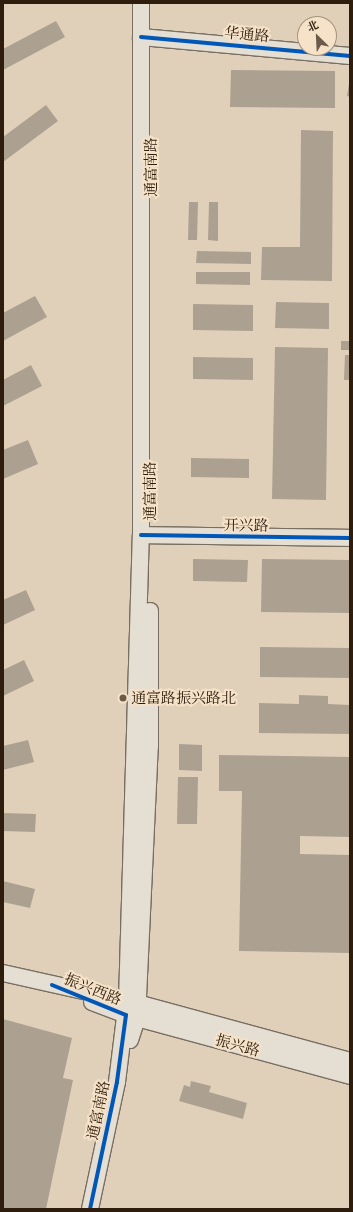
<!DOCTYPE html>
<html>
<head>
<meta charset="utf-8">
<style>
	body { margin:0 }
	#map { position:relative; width:353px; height:1212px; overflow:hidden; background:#e0d0ba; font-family:"EB Garamond","Noto Serif SC",serif }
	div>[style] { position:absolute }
	.building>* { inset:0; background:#aca091 }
	.roads { filter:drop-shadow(1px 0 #786e61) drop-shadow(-1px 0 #786e61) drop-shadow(0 1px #786e61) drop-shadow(0 -1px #786e61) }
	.secondary>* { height:16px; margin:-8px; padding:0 8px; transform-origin:8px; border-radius:8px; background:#e5ded3 }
	.cycleway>* { height:4px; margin:-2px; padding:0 2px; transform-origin:2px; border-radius:2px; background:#0057b8 }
	.dots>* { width:11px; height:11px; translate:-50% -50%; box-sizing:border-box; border:2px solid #f5e2c8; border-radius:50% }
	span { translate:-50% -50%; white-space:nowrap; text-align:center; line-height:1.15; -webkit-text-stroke:4px #f5e2c8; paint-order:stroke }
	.street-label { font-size:15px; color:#2e1c0d }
	.poi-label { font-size:15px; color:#2e1c0d }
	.left { translate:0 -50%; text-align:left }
	.frame { position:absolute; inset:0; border:4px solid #2e1c0d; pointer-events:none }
	.north { position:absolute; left:297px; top:16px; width:40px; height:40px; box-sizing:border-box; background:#f5e2c8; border:1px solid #a5937d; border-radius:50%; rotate:336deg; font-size:11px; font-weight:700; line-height:16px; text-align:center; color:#2e1c0d }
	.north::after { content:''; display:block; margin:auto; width:14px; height:18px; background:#6c5b4a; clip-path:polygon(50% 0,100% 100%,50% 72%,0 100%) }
</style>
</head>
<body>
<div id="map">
	<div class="building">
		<i style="clip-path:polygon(56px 21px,65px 37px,3px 70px,3px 49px)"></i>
		<i style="clip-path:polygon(231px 70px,335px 71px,335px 108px,230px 107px)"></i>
		<i style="clip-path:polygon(350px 77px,350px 97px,347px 96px)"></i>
		<i style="clip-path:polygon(46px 105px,58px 121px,3px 162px,3px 137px)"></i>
		<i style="clip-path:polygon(301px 130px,333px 131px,332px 281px,261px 280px,262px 247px,300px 247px)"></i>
		<i style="clip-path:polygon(189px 202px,198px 202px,197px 240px,188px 240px)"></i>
		<i style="clip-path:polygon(209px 202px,218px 202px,218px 241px,208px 240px)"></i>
		<i style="clip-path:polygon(197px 251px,251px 252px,251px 264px,196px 263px)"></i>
		<i style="clip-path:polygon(196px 272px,250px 272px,250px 285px,196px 284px)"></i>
		<i style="clip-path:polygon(35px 296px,47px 317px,3px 341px,3px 313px)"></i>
		<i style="clip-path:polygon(276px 302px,329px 303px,329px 329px,275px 328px)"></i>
		<i style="clip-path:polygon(193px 304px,253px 305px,253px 331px,193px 330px)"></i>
		<i style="clip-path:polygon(341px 341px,350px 341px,350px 350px,341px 350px)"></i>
		<i style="clip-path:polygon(275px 347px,328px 348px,326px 500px,272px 499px)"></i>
		<i style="clip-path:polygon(345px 355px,350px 355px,350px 380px,344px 380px)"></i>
		<i style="clip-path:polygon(193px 357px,253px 358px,253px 380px,193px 379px)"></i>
		<i style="clip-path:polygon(31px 365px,42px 386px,3px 406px,3px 380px)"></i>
		<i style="clip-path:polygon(28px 440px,38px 464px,3px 479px,3px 450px)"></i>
		<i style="clip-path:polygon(191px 458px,249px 459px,249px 478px,191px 477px)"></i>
		<i style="clip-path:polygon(193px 559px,248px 560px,247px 582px,193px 581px)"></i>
		<i style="clip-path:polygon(262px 559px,350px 560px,350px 613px,261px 612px)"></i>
		<i style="clip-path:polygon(26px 590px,35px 610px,3px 625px,3px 600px)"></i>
		<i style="clip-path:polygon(260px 647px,350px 648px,350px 678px,260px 677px)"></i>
		<i style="clip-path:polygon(24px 660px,34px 681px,3px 696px,3px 670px)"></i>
		<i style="clip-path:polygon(299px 695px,328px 696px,328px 704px,350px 705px,350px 734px,259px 733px,259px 703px,299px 704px)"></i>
		<i style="clip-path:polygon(28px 740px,34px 762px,3px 770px,3px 746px)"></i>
		<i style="clip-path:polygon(179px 744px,202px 745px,202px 771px,179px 770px)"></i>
		<i style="clip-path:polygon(219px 755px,350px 757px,350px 837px,300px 836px,300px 854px,350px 855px,350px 953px,239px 951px,242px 791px,219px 791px)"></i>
		<i style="clip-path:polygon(178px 777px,198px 777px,197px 824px,177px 824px)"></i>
		<i style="clip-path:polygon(3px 813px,36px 814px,35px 832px,3px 831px)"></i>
		<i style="clip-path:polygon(3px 881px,35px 889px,30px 908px,3px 902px)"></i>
		<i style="clip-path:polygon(3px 1019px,72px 1038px,63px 1078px,73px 1080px,46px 1209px,3px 1209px)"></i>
		<i style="clip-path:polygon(191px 1081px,211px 1086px,209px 1092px,247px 1103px,243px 1119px,179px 1101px,184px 1085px,190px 1087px)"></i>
	</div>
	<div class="roads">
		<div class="secondary">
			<i style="left:141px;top:37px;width:210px;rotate:5.2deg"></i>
			<i style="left:141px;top:535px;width:209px;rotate:0.8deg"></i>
			<i style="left:3px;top:973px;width:137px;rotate:12.6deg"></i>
			<i style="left:137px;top:1003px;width:221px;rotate:15.2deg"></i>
			<i style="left:92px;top:1002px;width:36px;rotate:21deg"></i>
			<i style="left:126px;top:1015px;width:232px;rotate:15.2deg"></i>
			<i style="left:130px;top:1040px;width:23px;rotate:-72deg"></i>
			<i style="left:137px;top:1018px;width:272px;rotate:-87.3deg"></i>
			<i style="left:150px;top:746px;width:135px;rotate:-90deg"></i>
			<i style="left:90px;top:1209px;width:130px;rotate:-78deg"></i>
			<i style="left:117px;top:1082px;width:82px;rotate:-83deg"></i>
			<i style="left:127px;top:1001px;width:466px;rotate:-88.3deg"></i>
			<i style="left:141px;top:535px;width:532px;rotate:-90deg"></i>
		</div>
	</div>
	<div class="cycleway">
		<i style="left:141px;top:37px;width:210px;rotate:5.2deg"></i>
		<i style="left:141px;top:535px;width:209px;rotate:0.8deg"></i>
		<i style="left:52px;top:985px;width:80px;rotate:22.1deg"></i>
		<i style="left:126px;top:1015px;width:68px;rotate:97.7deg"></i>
		<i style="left:117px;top:1082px;width:130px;rotate:102deg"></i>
	</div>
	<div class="dots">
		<i style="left:123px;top:698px;background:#6c5b4a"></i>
	</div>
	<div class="street-label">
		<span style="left:247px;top:34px;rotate:5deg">华通路</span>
		<span style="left:151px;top:167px;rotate:-90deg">通富南路</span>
		<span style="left:150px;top:491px;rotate:-90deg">通富南路</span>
		<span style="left:246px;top:525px;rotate:1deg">开兴路</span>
		<span style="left:93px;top:989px;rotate:22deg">振兴西路</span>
		<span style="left:238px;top:1045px;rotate:15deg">振兴路</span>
		<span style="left:98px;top:1110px;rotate:-78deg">通富南路</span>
	</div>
	<div class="poi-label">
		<span class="left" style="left:131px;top:698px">通富路振兴路北</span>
	</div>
	<div class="frame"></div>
	<div class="north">北</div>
</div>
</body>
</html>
